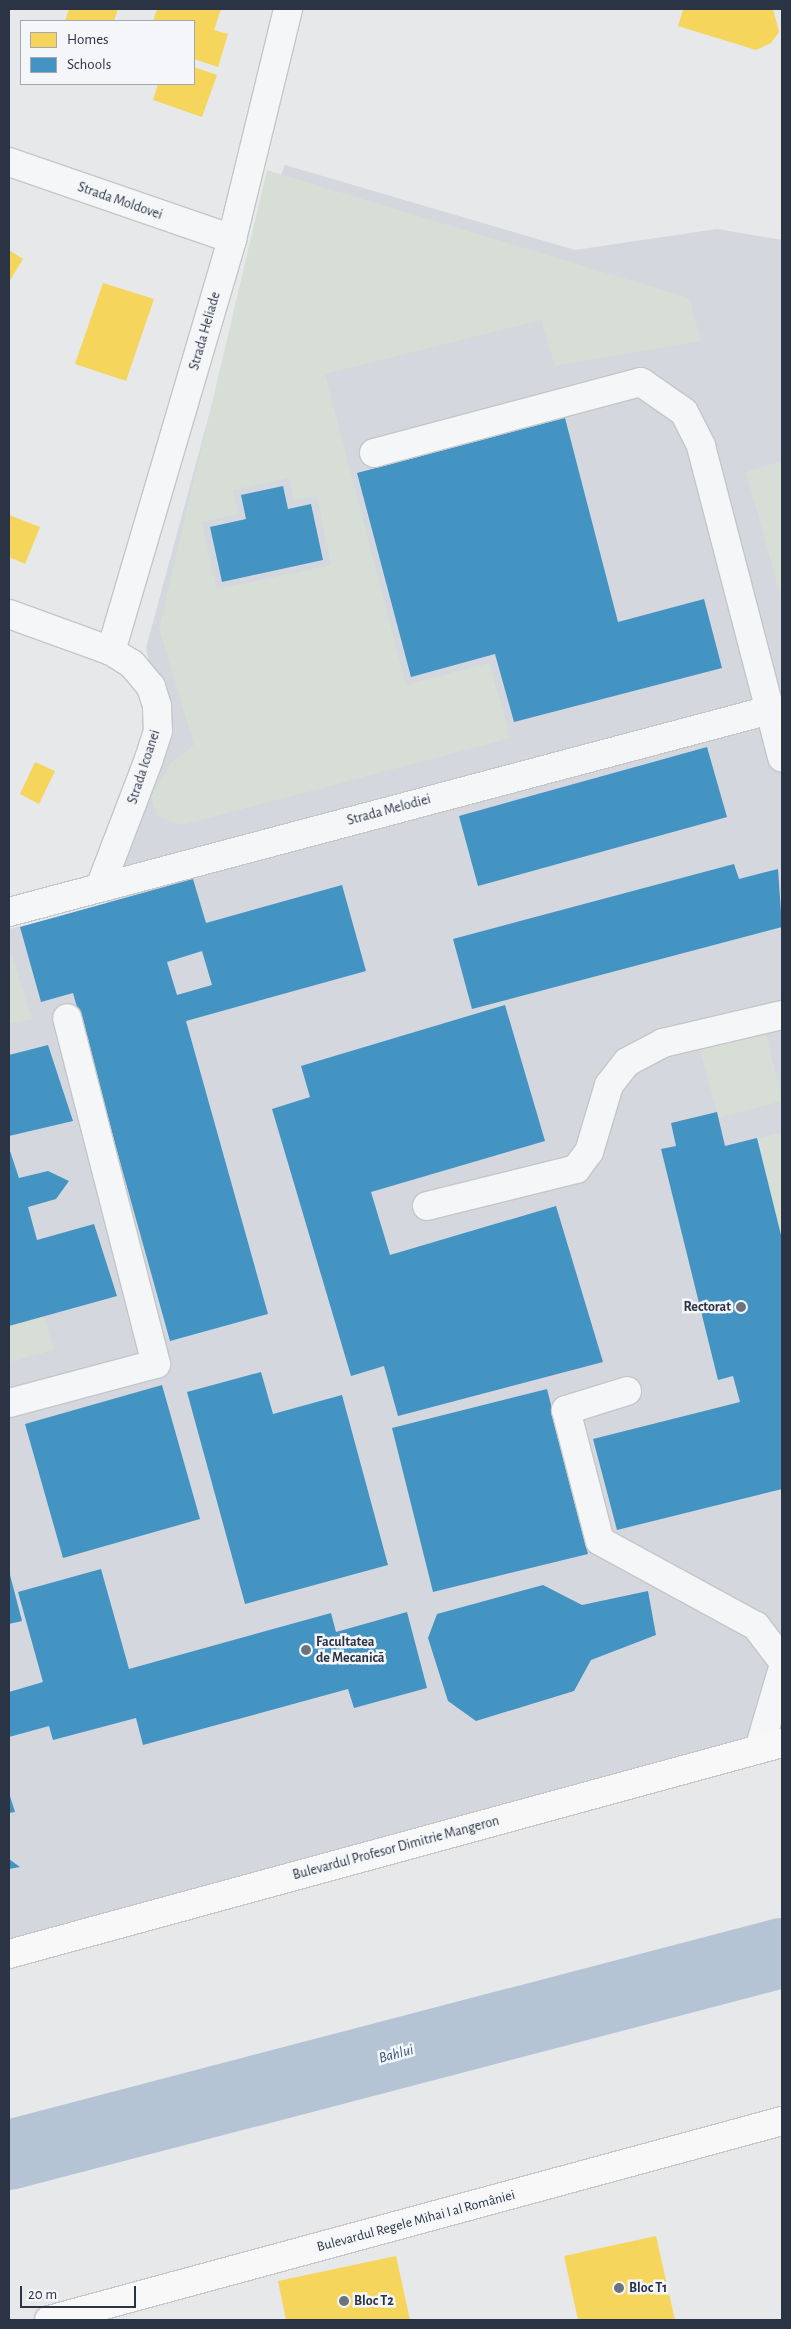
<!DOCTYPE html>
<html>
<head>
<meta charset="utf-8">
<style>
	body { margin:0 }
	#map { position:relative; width:791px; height:2329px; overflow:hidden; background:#e6e8ea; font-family:"Alegreya Sans",sans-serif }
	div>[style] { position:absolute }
	.built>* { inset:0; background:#d4d7dd }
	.green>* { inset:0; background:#d6ded6 }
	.homes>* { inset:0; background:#f6d55c }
	.schools>* { inset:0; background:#4393c3 }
	.river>* { height:70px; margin:-35px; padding:0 35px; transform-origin:35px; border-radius:35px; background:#b4c4d5 }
	.roads { filter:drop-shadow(1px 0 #c4c6c8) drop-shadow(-1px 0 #c4c6c8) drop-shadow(0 1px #c4c6c8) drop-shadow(0 -1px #c4c6c8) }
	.minor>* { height:28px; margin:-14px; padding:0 14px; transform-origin:14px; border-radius:14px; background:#f5f6f7 }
	.major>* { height:28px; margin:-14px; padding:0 14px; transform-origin:14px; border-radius:14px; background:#f8f8f8 }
	.dots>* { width:14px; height:14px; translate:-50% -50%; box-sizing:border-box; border:2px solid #f4f6f9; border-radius:50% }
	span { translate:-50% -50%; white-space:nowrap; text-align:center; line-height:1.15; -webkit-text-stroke:5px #f4f6f9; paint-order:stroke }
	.street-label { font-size:14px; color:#2b3445 }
	.poi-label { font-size:14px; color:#2b3445; font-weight:700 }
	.right { translate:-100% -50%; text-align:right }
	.left { translate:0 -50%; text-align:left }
	.water-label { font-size:15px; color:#34527a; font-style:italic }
	.frame { position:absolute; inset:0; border:10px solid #2b3445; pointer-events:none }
	.legend { position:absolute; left:20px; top:20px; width:175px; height:65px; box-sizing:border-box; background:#f4f6f9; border:1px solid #a4a8b1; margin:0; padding:6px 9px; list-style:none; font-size:15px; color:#2b3445 }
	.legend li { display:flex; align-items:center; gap:10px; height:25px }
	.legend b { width:25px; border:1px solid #a4a8b1 }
	.scale { position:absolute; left:20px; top:2286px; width:116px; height:22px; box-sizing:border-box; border:2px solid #2b3445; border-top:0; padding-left:6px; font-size:15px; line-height:18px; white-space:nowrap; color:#2b3445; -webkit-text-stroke:4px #f4f6f9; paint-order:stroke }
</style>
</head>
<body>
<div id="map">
	<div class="built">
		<i style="clip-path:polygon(285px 165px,575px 250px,717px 229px,782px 240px,782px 1744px,9px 1954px,9px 929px,106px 906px,165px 730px,146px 648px,257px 238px)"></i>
	</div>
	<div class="green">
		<i style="clip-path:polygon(evenodd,267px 170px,689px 298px,701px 341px,555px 366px,541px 320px,325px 374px,406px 685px,489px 663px,511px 738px,182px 825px,156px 816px,151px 796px,171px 763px,194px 745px,159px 628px,267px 170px,289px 478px,294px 500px,317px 496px,331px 565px,217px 589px,202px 522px,239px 514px,233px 490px,289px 478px)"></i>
		<i style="clip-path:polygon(782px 461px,782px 601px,746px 472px)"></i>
		<i style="clip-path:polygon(9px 946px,32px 1019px,9px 1024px)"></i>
		<i style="clip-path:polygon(764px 1025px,782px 1101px,719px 1118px,698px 1044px)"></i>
		<i style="clip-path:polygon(782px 1132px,782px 1287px,773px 1290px,734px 1145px)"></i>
		<i style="clip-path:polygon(44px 1316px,54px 1350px,9px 1362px,9px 1326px)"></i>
	</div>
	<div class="homes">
		<i style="clip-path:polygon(69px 9px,118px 9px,114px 21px,65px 21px)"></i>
		<i style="clip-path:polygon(157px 9px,221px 9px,214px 30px,228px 34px,218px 67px,194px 59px,194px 21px,153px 21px)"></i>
		<i style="clip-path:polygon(683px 9px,773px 9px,779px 32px,771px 43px,756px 50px,678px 26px)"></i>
		<i style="clip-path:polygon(194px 67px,217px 75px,202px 117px,153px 100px,158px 84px,194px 84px)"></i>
		<i style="clip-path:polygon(9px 250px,23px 259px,9px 282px)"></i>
		<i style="clip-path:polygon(103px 283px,154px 299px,126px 381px,75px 364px)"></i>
		<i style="clip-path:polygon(9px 515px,40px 527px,25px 564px,9px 557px)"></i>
		<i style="clip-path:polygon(35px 762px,55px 771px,39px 804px,20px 794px)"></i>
		<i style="clip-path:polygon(656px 2236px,675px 2320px,578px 2320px,564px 2256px)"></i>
		<i style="clip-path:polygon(396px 2256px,410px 2320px,286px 2320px,278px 2281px)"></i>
	</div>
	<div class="schools">
		<i style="clip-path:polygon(565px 418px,618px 622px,704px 599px,722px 668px,514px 722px,495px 654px,411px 677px,357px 473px)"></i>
		<i style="clip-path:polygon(283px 486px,288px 509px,311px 504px,323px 560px,222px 582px,210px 527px,246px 519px,241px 495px)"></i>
		<i style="clip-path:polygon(707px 747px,727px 817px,478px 886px,459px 816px)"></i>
		<i style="clip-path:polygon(734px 864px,739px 879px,778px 869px,782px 927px,472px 1009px,453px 939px)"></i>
		<i style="clip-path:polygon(evenodd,193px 879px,206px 923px,342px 885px,366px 971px,186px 1021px,268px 1314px,170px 1341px,73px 993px,41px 1002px,20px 927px,193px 879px,202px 951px,212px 985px,177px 995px,167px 962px,202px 951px)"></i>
		<i style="clip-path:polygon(505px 1005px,545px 1141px,371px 1192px,390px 1255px,556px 1206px,603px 1362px,398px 1416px,384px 1366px,351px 1376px,272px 1109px,310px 1097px,301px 1066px)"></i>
		<i style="clip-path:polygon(48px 1045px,73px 1121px,9px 1136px,9px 1055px)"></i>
		<i style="clip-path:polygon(717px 1112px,725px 1146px,757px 1138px,782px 1239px,782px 1489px,617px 1530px,593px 1439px,740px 1402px,733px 1376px,718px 1380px,661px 1149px,676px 1146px,671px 1123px)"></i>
		<i style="clip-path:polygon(9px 1148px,19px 1178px,48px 1171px,69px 1181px,56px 1199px,28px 1207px,37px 1240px,94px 1224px,117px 1296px,9px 1326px)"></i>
		<i style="clip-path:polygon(261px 1372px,273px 1414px,342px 1395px,388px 1565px,245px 1604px,187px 1392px)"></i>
		<i style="clip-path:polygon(162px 1385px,200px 1519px,63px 1558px,25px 1424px)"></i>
		<i style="clip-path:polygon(547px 1389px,588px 1554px,433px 1592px,392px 1428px)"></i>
		<i style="clip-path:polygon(101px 1569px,129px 1669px,331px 1613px,336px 1632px,407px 1612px,427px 1688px,354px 1708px,348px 1689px,143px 1745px,136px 1718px,53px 1740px,49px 1726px,9px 1737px,9px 1692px,43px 1682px,18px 1592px)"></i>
		<i style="clip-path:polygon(9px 1571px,22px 1621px,9px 1624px)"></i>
		<i style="clip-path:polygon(543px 1585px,582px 1605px,648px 1591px,656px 1635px,591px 1660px,574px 1691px,476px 1721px,448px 1701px,428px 1638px,437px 1614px)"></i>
		<i style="clip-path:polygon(9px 1793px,15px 1812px,9px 1813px)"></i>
		<i style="clip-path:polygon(9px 1859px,20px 1867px,9px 1869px)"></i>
	</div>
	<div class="river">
		<i style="left:9px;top:2155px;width:799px;rotate:-14.65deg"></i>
	</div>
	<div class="roads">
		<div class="minor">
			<i style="left:9px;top:162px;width:236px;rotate:19deg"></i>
			<i style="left:374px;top:453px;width:276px;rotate:-14.9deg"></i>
			<i style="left:641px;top:382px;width:52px;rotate:34.9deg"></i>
			<i style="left:684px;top:412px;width:38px;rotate:63deg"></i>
			<i style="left:701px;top:446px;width:322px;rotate:75.4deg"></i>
			<i style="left:9px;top:614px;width:109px;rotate:19.9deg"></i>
			<i style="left:111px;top:651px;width:25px;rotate:32deg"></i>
			<i style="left:132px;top:664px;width:30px;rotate:50deg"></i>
			<i style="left:151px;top:687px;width:20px;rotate:72deg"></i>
			<i style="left:157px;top:706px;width:25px;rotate:88deg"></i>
			<i style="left:158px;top:731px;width:29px;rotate:108deg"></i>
			<i style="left:149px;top:759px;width:137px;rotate:110.9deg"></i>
			<i style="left:111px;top:651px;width:429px;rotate:-73.6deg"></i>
			<i style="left:232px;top:239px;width:237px;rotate:-76.3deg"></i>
			<i style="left:9px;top:912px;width:787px;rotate:-14.87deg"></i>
			<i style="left:427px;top:1206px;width:154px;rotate:-13.9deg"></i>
			<i style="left:576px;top:1169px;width:21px;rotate:-53deg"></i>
			<i style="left:589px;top:1152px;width:70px;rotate:-73.4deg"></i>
			<i style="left:609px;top:1085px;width:29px;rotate:-52deg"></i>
			<i style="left:627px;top:1062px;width:41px;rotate:-27.8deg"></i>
			<i style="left:663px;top:1043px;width:122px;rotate:-13.2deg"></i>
			<i style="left:627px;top:1391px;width:64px;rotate:162.7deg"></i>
			<i style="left:566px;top:1410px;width:135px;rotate:75.5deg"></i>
			<i style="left:600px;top:1541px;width:178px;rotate:28.6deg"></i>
			<i style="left:756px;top:1626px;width:43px;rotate:52.6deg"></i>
			<i style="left:9px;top:1403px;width:152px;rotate:-14.9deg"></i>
			<i style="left:156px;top:1364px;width:357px;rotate:-104.4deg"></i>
			<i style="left:759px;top:1749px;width:81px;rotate:-73.6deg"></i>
		</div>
		<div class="major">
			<i style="left:9px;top:1954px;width:801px;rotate:-15.27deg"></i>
			<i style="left:49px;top:2320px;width:760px;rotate:-15.19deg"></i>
		</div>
	</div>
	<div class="dots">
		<i style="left:741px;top:1307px;background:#6c737f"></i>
		<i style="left:306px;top:1650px;background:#6c737f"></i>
		<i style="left:619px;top:2288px;background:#6c737f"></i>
		<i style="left:344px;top:2301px;background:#6c737f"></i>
	</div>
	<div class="street-label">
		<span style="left:120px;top:201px;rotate:19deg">Strada Moldovei</span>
		<span style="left:205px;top:331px;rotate:-74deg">Strada Heliade</span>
		<span style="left:144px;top:767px;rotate:-72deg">Strada Icoanei</span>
		<span style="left:389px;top:810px;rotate:-15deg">Strada Melodiei</span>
		<span style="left:396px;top:1848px;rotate:-15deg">Bulevardul Profesor Dimitrie Mangeron</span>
		<span style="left:416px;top:2221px;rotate:-15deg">Bulevardul Regele Mihai I al României</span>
	</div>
	<div class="poi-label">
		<span class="right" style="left:731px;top:1307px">Rectorat</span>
		<span class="left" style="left:316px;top:1650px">Facultatea<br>de Mecanică</span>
		<span class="left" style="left:629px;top:2288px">Bloc T1</span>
		<span class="left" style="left:354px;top:2301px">Bloc T2</span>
	</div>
	<div class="water-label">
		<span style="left:396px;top:2054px;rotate:-15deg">Bahlui</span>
	</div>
	<div class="frame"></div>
	<ul class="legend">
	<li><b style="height:14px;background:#f6d55c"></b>Homes</li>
	<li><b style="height:14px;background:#4393c3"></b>Schools</li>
	</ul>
	<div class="scale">20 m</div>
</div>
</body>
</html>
